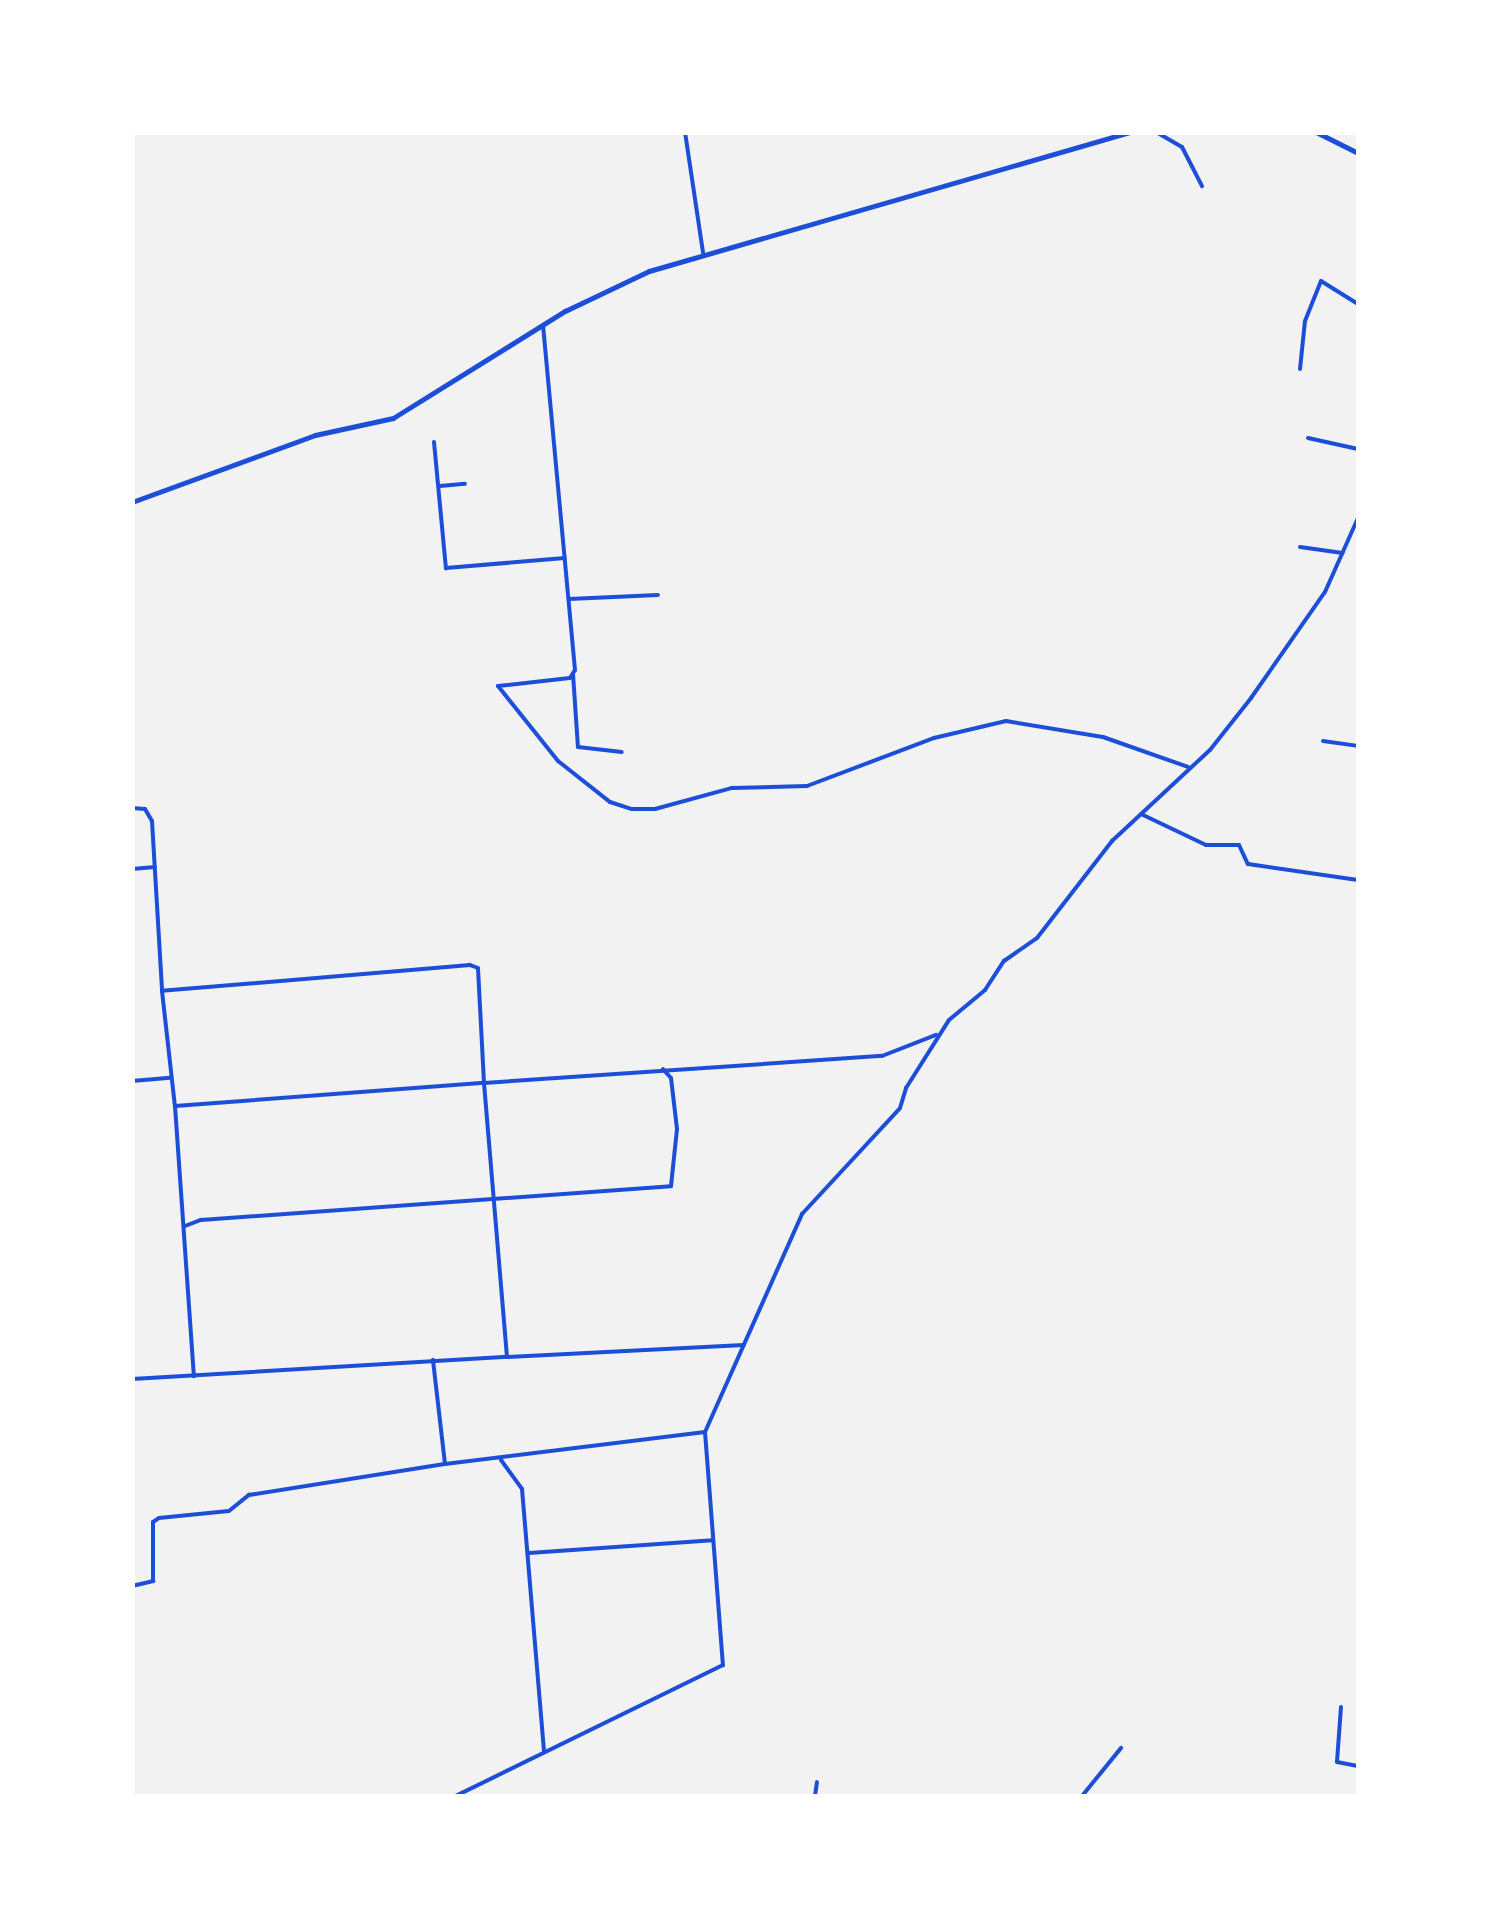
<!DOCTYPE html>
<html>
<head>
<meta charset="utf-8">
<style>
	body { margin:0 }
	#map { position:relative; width:1491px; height:1929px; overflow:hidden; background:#f2f2f2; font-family:Cabin,sans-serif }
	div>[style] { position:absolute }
	.minor>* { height:4px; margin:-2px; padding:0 2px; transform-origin:2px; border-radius:2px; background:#1d4ed8 }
	.tertiary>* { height:5px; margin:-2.5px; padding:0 2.5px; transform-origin:2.5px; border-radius:2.5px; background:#1d4ed8 }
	span { translate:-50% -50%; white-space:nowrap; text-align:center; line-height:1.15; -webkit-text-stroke:10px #fff; paint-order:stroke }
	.frame { position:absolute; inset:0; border:135px solid #fff; pointer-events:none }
</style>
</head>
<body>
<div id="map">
	<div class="minor">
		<i style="left:685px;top:132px;width:122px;rotate:81.5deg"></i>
		<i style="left:1156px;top:132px;width:30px;rotate:30deg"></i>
		<i style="left:1182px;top:147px;width:44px;rotate:62.9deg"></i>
		<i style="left:1300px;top:369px;width:48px;rotate:-84.1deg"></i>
		<i style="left:1305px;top:321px;width:43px;rotate:-68.2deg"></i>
		<i style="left:1321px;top:281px;width:44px;rotate:31.9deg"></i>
		<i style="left:1308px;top:438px;width:51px;rotate:12.4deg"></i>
		<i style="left:434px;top:442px;width:127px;rotate:84.6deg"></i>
		<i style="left:446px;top:568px;width:119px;rotate:-4.8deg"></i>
		<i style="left:440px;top:486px;width:25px;rotate:-5deg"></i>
		<i style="left:1300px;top:547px;width:43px;rotate:7.9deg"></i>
		<i style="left:569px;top:599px;width:89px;rotate:-2.6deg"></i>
		<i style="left:573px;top:674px;width:73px;rotate:86.1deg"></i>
		<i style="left:578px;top:747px;width:44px;rotate:6.5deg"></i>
		<i style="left:498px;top:686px;width:96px;rotate:51.3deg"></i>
		<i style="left:558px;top:761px;width:66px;rotate:38.3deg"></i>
		<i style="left:610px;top:802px;width:23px;rotate:18deg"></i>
		<i style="left:632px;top:809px;width:23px"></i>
		<i style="left:655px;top:809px;width:80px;rotate:-15.3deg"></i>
		<i style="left:732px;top:788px;width:75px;rotate:-1.5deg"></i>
		<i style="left:807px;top:786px;width:136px;rotate:-20.7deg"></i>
		<i style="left:934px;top:738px;width:74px;rotate:-13.3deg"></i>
		<i style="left:1006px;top:721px;width:98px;rotate:9.4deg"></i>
		<i style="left:1103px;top:737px;width:90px;rotate:19.4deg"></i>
		<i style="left:498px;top:686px;width:72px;rotate:-6.3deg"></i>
		<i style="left:570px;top:678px;width:9px;rotate:-58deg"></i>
		<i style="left:575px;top:670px;width:346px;rotate:-95.3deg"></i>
		<i style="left:1323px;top:741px;width:35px;rotate:8deg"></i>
		<i style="left:132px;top:808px;width:13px;rotate:4deg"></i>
		<i style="left:145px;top:809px;width:14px;rotate:60deg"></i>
		<i style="left:152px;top:821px;width:170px;rotate:86.6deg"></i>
		<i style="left:162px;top:991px;width:116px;rotate:83.6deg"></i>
		<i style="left:175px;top:1106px;width:310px;rotate:-4.3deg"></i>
		<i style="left:484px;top:1083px;width:115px;rotate:-93deg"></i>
		<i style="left:478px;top:968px;width:9px;rotate:-159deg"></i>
		<i style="left:470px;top:965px;width:309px;rotate:175.2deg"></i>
		<i style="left:1141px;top:814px;width:72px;rotate:25.5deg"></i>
		<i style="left:1206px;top:845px;width:33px"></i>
		<i style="left:1239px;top:845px;width:21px;rotate:65deg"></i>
		<i style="left:1248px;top:864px;width:111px;rotate:8.3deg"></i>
		<i style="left:132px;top:869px;width:23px;rotate:-5deg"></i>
		<i style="left:132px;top:1081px;width:38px;rotate:-5deg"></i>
		<i style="left:175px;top:1106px;width:271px;rotate:86deg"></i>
		<i style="left:185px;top:1226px;width:17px;rotate:-21deg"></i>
		<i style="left:201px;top:1220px;width:471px;rotate:-4.1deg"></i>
		<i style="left:671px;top:1186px;width:57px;rotate:-84deg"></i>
		<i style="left:677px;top:1129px;width:51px;rotate:-96.7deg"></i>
		<i style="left:671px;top:1078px;width:12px;rotate:-132deg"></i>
		<i style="left:507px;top:1357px;width:237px;rotate:-2.9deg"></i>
		<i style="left:132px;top:1379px;width:376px;rotate:-3.4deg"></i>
		<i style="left:507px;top:1357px;width:275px;rotate:-94.8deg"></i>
		<i style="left:484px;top:1083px;width:399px;rotate:-3.9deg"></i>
		<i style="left:882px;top:1056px;width:58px;rotate:-21.3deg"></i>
		<i style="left:705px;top:1432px;width:239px;rotate:-66deg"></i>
		<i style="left:802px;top:1214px;width:144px;rotate:-47.2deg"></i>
		<i style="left:900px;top:1108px;width:21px;rotate:-73deg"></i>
		<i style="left:906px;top:1088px;width:80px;rotate:-57.7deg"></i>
		<i style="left:949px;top:1020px;width:47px;rotate:-39.8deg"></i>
		<i style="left:985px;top:990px;width:35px;rotate:-57deg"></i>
		<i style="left:1004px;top:961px;width:40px;rotate:-34.9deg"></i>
		<i style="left:1037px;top:938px;width:123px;rotate:-52.3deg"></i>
		<i style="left:1112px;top:841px;width:134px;rotate:-42.9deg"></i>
		<i style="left:1210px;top:750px;width:66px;rotate:-51.7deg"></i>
		<i style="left:1251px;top:698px;width:129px;rotate:-55.1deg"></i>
		<i style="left:1325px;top:592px;width:81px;rotate:-66deg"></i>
		<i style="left:501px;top:1460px;width:36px;rotate:54deg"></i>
		<i style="left:522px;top:1489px;width:264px;rotate:85.2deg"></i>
		<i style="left:445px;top:1464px;width:262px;rotate:-7deg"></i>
		<i style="left:705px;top:1432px;width:234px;rotate:85.6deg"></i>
		<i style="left:723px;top:1665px;width:297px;rotate:153.9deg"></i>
		<i style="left:529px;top:1553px;width:184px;rotate:-4deg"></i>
		<i style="left:132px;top:1586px;width:22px;rotate:-13deg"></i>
		<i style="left:153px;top:1581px;width:59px;rotate:-90deg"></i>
		<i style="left:153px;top:1522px;width:7px;rotate:-34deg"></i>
		<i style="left:159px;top:1518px;width:70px;rotate:-5.7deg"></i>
		<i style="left:229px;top:1511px;width:26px;rotate:-39deg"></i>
		<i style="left:249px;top:1495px;width:198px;rotate:-9deg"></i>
		<i style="left:445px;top:1464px;width:105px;rotate:-96.6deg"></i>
		<i style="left:1341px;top:1707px;width:55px;rotate:94.2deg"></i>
		<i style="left:1337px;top:1762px;width:21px;rotate:11deg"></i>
		<i style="left:815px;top:1796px;width:14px;rotate:-82deg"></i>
		<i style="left:1082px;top:1796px;width:62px;rotate:-50.9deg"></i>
	</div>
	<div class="tertiary">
		<i style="left:1316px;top:132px;width:47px;rotate:26.6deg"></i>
		<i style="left:132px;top:502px;width:195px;rotate:-20.1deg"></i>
		<i style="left:315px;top:435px;width:80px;rotate:-12.3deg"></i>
		<i style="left:393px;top:418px;width:203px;rotate:-31.9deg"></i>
		<i style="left:565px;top:311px;width:93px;rotate:-25.5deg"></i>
		<i style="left:649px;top:271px;width:501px;rotate:-16.12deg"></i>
	</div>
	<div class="frame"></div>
</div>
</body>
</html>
